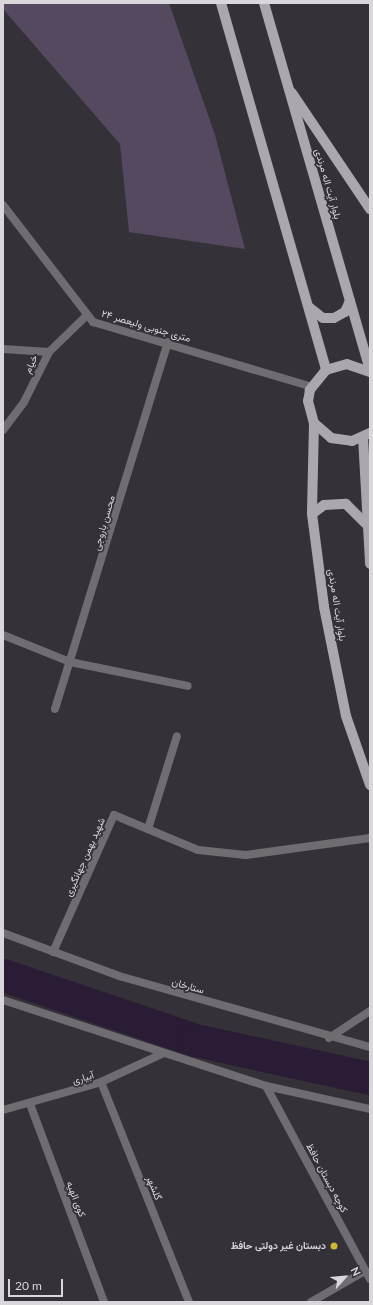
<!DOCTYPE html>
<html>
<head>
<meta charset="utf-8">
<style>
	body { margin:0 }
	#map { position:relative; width:373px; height:1305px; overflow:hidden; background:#353138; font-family:Lato,Vazirmatn,sans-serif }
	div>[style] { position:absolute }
	.green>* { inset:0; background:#554960 }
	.river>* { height:33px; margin:-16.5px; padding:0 16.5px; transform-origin:16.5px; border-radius:16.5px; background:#2a1c34 }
	.service>* { height:8px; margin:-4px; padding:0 4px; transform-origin:4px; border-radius:4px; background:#6f6d71 }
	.minor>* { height:8px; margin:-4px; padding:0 4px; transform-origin:4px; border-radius:4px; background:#6f6d71 }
	.tertiary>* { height:8px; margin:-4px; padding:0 4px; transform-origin:4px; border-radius:4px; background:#6f6d71 }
	.primary>* { height:10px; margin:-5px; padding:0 5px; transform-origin:5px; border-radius:5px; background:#aba7af }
	.dots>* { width:11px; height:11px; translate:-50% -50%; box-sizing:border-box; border:2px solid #353138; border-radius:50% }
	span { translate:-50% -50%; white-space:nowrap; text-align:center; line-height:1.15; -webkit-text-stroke:3.5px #353138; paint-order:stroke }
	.street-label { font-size:10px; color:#d9d7dc }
	.poi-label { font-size:10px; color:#d9d7dc; font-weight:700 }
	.right { translate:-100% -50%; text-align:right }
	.frame { position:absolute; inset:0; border:4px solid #d9d7dc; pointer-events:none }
	.north { position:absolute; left:325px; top:1257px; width:40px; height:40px; -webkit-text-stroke:3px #353138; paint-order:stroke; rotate:63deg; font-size:11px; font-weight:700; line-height:16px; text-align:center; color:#d9d7dc }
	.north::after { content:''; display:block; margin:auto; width:14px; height:18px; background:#d9d7dc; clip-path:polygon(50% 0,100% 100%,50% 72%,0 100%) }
	.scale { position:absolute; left:8px; top:1279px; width:55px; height:18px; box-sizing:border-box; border:2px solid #d9d7dc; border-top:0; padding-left:5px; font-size:12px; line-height:14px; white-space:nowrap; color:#d9d7dc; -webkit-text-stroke:3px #353138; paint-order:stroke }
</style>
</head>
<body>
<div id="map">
	<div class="green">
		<i style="clip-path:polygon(3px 3px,169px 3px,215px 135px,245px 249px,129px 232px,120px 144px,3px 9px)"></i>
	</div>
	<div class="river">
		<i style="left:3px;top:975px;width:203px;rotate:18.7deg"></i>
		<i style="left:195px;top:1040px;width:179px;rotate:12.3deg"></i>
	</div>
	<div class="service">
		<i style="left:3px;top:635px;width:72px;rotate:21.9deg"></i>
		<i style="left:70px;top:662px;width:120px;rotate:11.5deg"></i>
		<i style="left:55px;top:709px;width:384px;rotate:-72.9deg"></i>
	</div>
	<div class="minor">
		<i style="left:3px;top:349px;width:46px;rotate:3.7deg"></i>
		<i style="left:3px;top:430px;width:35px;rotate:-53deg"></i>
		<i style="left:24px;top:402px;width:56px;rotate:-63.4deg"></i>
		<i style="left:49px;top:352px;width:53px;rotate:-44.2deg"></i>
		<i style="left:148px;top:829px;width:97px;rotate:-72.7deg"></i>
		<i style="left:53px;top:952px;width:150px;rotate:-66deg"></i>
		<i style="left:114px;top:815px;width:91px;rotate:22.6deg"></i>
		<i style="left:198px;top:850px;width:48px;rotate:5.9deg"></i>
		<i style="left:246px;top:855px;width:125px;rotate:-7.8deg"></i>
		<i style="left:101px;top:1082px;width:237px;rotate:68.2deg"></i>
		<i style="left:266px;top:1086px;width:219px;rotate:61.7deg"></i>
		<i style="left:30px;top:1104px;width:211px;rotate:69.5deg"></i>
		<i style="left:311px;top:1302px;width:62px;rotate:-29.9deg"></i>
	</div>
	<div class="tertiary">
		<i style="left:3px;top:205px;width:148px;rotate:52.4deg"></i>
		<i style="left:93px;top:322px;width:229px;rotate:16.5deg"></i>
		<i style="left:3px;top:933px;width:124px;rotate:20.3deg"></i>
		<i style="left:119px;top:976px;width:261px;rotate:15.8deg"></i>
		<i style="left:3px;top:1000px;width:277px;rotate:18.1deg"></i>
		<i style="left:266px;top:1086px;width:107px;rotate:12.5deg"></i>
		<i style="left:329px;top:1038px;width:49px;rotate:-33.4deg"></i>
		<i style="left:3px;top:1110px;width:102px;rotate:-15.9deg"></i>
		<i style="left:101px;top:1082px;width:69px;rotate:-24.7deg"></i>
	</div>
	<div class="primary">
		<i style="left:221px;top:3px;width:382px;rotate:74deg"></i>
		<i style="left:264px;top:3px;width:383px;rotate:73.9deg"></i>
		<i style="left:292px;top:93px;width:140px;rotate:56.1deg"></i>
		<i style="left:310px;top:308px;width:16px;rotate:38deg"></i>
		<i style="left:323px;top:318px;width:11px"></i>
		<i style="left:334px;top:318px;width:13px;rotate:-29deg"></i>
		<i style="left:345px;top:312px;width:12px;rotate:-66deg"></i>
		<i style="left:370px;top:372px;width:24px;rotate:-161deg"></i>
		<i style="left:347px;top:364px;width:22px;rotate:164deg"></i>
		<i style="left:326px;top:370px;width:26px;rotate:129deg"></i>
		<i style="left:310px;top:390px;width:11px;rotate:100deg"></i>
		<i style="left:308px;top:401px;width:23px;rotate:75deg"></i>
		<i style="left:314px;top:423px;width:23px;rotate:41deg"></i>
		<i style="left:331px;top:438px;width:21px;rotate:8deg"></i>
		<i style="left:352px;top:441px;width:20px;rotate:-24deg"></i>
		<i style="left:314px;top:423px;width:91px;rotate:91.3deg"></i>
		<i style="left:312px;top:514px;width:94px;rotate:82.6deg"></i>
		<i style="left:324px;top:607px;width:111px;rotate:78.6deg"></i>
		<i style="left:346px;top:716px;width:73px;rotate:70.8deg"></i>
		<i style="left:363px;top:437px;width:127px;rotate:86.8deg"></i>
		<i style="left:312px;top:514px;width:15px;rotate:-37deg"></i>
		<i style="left:324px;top:505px;width:22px;rotate:-3deg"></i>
		<i style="left:346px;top:504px;width:28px;rotate:45deg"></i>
	</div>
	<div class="dots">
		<i style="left:334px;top:1246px;background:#ceb837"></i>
	</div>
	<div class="street-label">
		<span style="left:328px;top:184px;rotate:74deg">بلوار آیت اله مرندی</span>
		<span style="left:146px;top:326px;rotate:16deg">۲۴ متری جنوبی ولیعصر</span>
		<span style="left:31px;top:364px;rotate:-64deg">خیام</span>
		<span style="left:104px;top:523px;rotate:-74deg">محسن باروجی</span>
		<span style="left:337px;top:605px;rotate:81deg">بلوار آیت اله مرندی</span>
		<span style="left:85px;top:857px;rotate:-66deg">شهید بهمن جهانگیری</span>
		<span style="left:188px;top:986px;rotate:16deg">ستارخان</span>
		<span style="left:83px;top:1078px;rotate:-17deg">آبیاری</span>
		<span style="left:327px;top:1178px;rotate:62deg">کوچه دبستان حافظ</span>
		<span style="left:154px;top:1188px;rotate:68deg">گلشهر</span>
		<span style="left:76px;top:1199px;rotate:69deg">کوی الهیه</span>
	</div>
	<div class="poi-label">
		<span class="right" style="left:326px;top:1246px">دبستان غیر دولتی حافظ</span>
	</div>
	<div class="frame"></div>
	<div class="north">N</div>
	<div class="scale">20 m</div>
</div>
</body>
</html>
